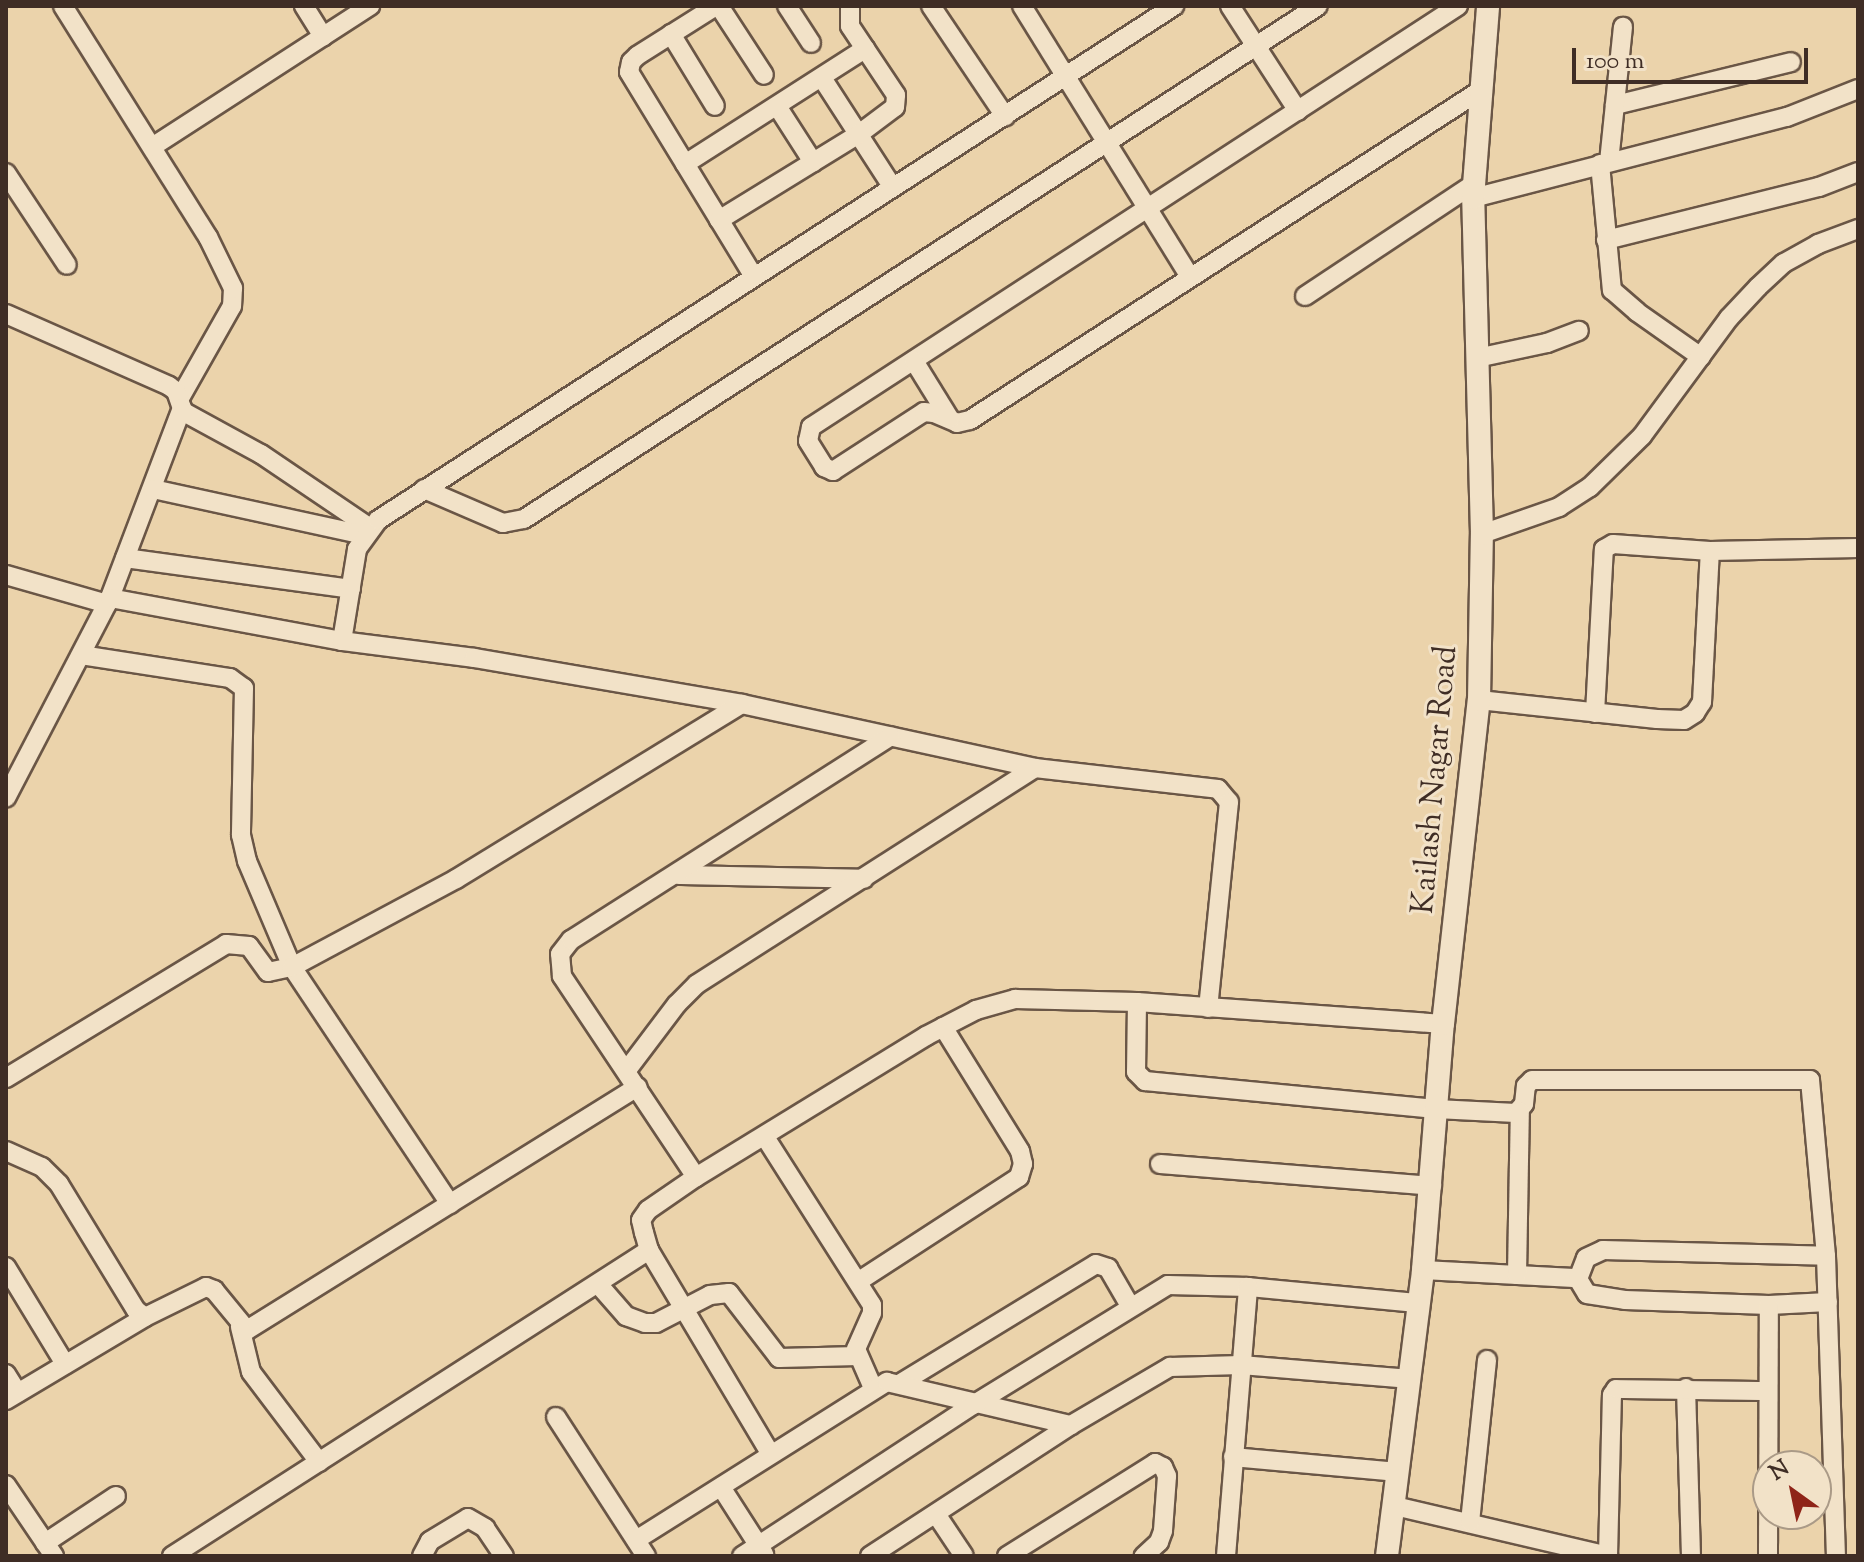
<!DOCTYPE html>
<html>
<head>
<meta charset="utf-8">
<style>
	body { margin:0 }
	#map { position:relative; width:1864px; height:1562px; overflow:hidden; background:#ebd3ab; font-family:"Sorts Mill Goudy",serif }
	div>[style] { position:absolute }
	.roads { filter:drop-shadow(2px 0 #6a5646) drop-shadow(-2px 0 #6a5646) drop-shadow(0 2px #6a5646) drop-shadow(0 -2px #6a5646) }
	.minor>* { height:18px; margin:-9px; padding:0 9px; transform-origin:9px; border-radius:9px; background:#f2e2c8 }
	.tertiary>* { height:22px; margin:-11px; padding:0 11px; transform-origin:11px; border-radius:11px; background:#f2e2c8 }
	span { translate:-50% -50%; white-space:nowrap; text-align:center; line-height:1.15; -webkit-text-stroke:6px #f2e2c8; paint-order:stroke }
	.street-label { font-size:32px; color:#3f2d25 }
	.frame { position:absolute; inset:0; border:8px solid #3f2d25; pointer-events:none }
	.north { position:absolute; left:1752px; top:1450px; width:80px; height:80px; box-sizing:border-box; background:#f2e2c8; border:2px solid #aa9a87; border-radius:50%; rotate:327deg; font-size:22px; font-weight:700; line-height:32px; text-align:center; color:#3f2d25 }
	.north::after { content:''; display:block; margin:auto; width:28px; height:36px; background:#8f2418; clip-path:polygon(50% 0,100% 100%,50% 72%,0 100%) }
	.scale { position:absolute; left:1572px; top:48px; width:236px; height:36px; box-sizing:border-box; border:4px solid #3f2d25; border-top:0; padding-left:10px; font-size:24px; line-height:28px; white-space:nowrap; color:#3f2d25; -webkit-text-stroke:6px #f2e2c8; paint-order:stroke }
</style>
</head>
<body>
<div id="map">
	<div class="roads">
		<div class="minor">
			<i style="left:63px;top:6px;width:273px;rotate:57.9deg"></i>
			<i style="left:208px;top:237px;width:57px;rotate:63.9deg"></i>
			<i style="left:233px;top:288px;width:18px;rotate:93deg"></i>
			<i style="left:232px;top:306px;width:106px;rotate:119.5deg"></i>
			<i style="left:304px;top:6px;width:36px;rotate:58deg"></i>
			<i style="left:716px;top:6px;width:93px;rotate:147.7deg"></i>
			<i style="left:637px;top:56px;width:8px;rotate:135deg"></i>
			<i style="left:631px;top:62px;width:10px;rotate:101deg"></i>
			<i style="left:629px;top:72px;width:240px;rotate:58.6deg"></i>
			<i style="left:719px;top:6px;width:82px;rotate:56.9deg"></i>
			<i style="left:787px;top:6px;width:44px;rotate:57deg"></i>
			<i style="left:931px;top:6px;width:133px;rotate:56.1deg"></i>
			<i style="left:1022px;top:6px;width:317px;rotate:58.2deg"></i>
			<i style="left:1230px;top:6px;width:125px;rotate:57.1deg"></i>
			<i style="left:1458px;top:6px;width:772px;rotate:146.95deg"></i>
			<i style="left:811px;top:427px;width:14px;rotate:102deg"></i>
			<i style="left:808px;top:441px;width:31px;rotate:58deg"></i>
			<i style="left:824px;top:467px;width:10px;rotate:24deg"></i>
			<i style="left:833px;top:471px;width:108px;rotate:-33deg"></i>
			<i style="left:924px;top:412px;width:10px;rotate:6deg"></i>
			<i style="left:934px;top:413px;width:25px;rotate:23deg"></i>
			<i style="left:957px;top:423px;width:13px;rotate:-13deg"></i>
			<i style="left:970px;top:420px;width:608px;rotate:-32.85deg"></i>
			<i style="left:671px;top:34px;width:84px;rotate:58.6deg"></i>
			<i style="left:822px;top:78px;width:129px;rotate:57.1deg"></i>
			<i style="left:1615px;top:105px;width:181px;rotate:-13.7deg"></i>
			<i style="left:777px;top:106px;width:67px;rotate:57.3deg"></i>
			<i style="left:152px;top:147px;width:260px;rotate:-32.9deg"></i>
			<i style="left:1609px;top:162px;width:136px;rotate:-84.1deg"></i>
			<i style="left:685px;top:164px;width:214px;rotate:-32.6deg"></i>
			<i style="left:1600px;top:164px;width:127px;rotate:84.6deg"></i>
			<i style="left:1612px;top:290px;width:33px;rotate:41deg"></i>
			<i style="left:1637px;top:312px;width:78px;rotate:35.1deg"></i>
			<i style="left:6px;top:173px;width:110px;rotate:56.5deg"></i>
			<i style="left:1473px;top:198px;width:324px;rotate:-14.5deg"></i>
			<i style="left:1787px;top:117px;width:76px;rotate:-21.5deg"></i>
			<i style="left:719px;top:220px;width:164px;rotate:-31.6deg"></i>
			<i style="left:859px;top:134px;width:45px;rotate:-36.9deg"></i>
			<i style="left:895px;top:107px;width:12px;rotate:-85deg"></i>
			<i style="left:896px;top:95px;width:83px;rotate:-123.7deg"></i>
			<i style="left:850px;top:26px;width:20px;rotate:-90deg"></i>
			<i style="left:1606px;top:240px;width:219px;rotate:-14deg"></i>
			<i style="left:1819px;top:187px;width:42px;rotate:-21deg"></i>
			<i style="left:1305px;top:296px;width:204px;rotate:-33.6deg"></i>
			<i style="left:6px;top:314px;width:178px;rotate:23.8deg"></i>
			<i style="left:169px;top:386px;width:9px;rotate:36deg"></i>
			<i style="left:176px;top:391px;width:18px;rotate:71deg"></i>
			<i style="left:182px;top:408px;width:203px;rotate:110.8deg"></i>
			<i style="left:110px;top:598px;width:225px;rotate:117.5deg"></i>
			<i style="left:1477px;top:358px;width:72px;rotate:-12.1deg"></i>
			<i style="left:1547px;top:343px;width:34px;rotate:-21deg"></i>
			<i style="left:914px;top:361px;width:68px;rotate:58.2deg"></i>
			<i style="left:182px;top:411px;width:90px;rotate:28.6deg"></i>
			<i style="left:261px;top:454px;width:130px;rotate:34.1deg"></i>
			<i style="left:153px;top:489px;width:216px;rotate:12.3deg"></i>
			<i style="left:424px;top:489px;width:86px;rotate:23.3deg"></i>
			<i style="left:503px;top:523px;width:21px;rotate:-11deg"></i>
			<i style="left:524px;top:519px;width:945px;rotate:-32.87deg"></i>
			<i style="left:1482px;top:534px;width:82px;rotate:-19.3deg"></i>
			<i style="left:1559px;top:507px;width:37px;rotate:-33deg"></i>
			<i style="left:1590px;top:487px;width:73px;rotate:-44.4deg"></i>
			<i style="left:1642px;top:436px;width:147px;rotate:-53.6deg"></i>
			<i style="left:1729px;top:318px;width:42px;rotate:-46.9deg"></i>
			<i style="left:1758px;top:287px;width:35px;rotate:-43deg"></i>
			<i style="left:1784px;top:263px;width:39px;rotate:-29deg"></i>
			<i style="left:1818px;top:244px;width:43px;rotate:-20.6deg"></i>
			<i style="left:125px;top:558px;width:228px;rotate:7.8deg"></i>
			<i style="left:6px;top:575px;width:105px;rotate:16deg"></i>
			<i style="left:110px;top:598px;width:236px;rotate:10.5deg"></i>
			<i style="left:342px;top:641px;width:133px;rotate:7.3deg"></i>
			<i style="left:474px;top:658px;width:272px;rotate:9.7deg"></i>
			<i style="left:742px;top:704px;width:300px;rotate:12.3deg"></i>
			<i style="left:1035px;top:768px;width:184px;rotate:6.5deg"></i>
			<i style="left:1218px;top:789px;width:17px;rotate:50deg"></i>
			<i style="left:1229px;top:802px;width:207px;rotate:95.8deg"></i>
			<i style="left:342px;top:641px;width:93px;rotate:-80.7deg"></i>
			<i style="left:357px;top:549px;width:36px;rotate:-54deg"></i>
			<i style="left:378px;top:520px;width:948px;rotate:-32.85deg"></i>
			<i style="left:81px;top:655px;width:151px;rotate:8.8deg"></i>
			<i style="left:230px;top:678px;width:17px;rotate:36deg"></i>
			<i style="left:244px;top:688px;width:147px;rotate:91.2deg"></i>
			<i style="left:241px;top:835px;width:27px;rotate:77deg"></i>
			<i style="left:247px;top:861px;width:115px;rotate:67deg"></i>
			<i style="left:292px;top:967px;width:285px;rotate:56.3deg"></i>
			<i style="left:1479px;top:700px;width:179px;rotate:6.1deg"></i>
			<i style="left:1657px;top:719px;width:27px;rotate:2deg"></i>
			<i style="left:1684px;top:720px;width:13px;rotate:-32deg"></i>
			<i style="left:1695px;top:713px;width:13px;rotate:-58deg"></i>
			<i style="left:1702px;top:702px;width:151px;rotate:-87deg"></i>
			<i style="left:1595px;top:713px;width:164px;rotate:-86.9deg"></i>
			<i style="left:1604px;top:549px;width:10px;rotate:-29deg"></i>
			<i style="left:1613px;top:544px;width:97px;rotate:4.1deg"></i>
			<i style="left:1710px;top:551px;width:148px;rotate:-1.2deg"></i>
			<i style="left:678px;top:875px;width:186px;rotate:1.2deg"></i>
			<i style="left:1137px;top:1002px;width:70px;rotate:90.8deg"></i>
			<i style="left:1136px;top:1072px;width:13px;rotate:45deg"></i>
			<i style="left:1145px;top:1081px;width:292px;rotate:5.5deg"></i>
			<i style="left:1436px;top:1109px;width:80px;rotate:2.9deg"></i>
			<i style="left:1516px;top:1113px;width:12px;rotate:-48deg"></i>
			<i style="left:1524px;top:1104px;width:18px;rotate:-84deg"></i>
			<i style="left:1526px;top:1086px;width:8px;rotate:-45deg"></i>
			<i style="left:1532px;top:1080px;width:278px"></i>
			<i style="left:1810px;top:1080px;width:177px;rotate:84.8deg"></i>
			<i style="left:1826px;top:1256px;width:300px;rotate:88.1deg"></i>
			<i style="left:627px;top:1070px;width:83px;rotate:-52.9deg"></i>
			<i style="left:677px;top:1004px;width:28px;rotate:-45deg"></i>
			<i style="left:697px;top:984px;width:401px;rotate:-32.6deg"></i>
			<i style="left:6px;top:1078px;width:258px;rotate:-31.3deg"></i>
			<i style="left:226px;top:944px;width:23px;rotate:5deg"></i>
			<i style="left:249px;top:946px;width:32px;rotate:54deg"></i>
			<i style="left:268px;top:972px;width:25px;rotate:-12deg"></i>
			<i style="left:292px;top:967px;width:186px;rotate:-28.2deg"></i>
			<i style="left:456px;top:879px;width:335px;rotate:-31.5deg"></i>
			<i style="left:765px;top:1137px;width:199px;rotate:57.5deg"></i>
			<i style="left:872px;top:1305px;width:8px;rotate:90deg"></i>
			<i style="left:872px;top:1313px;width:39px;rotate:114deg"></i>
			<i style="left:856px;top:1349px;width:43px;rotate:66.4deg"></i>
			<i style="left:6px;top:1151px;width:39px;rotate:24deg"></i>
			<i style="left:42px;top:1167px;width:24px;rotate:45deg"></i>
			<i style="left:59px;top:1184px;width:148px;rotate:58.6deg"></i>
			<i style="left:136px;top:1310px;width:11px;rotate:38deg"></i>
			<i style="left:145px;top:1317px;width:68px;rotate:-26.2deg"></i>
			<i style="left:206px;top:1287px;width:9px;rotate:21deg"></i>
			<i style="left:214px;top:1290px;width:52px;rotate:50.5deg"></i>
			<i style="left:247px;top:1330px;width:460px;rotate:-31.9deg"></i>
			<i style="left:1160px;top:1164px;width:273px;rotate:4.6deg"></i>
			<i style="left:696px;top:1177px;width:242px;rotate:-123.7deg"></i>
			<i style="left:562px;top:976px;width:22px;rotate:-95deg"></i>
			<i style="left:560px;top:954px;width:18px;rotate:-52deg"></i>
			<i style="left:571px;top:940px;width:379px;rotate:-32.5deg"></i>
			<i style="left:6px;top:1267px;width:114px;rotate:58.7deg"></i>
			<i style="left:1423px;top:1270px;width:151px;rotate:3deg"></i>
			<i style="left:1574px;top:1278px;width:4px;rotate:14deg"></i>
			<i style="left:1578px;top:1279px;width:17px;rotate:59deg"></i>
			<i style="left:1587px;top:1294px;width:38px;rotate:9deg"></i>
			<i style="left:1625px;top:1300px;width:144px;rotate:2deg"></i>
			<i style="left:1769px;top:1305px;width:59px;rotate:-2.9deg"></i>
			<i style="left:1517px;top:1275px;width:164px;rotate:-89deg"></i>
			<i style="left:1578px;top:1279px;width:22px;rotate:-69deg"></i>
			<i style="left:1586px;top:1258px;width:19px;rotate:-25deg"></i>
			<i style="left:1603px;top:1250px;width:223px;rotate:1.5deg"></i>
			<i style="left:859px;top:1281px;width:191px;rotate:-33deg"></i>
			<i style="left:1019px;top:1177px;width:14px;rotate:-73deg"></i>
			<i style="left:1023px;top:1164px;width:13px;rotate:-103deg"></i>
			<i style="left:1020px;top:1151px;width:146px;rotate:-121.8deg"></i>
			<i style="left:598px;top:1284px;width:43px;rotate:48.8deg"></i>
			<i style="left:626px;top:1316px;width:20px;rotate:20deg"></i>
			<i style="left:645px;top:1323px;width:11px"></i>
			<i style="left:656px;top:1323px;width:61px;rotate:-27.4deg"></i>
			<i style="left:710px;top:1295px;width:19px;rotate:-6deg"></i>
			<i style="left:729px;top:1293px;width:82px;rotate:52.4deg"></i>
			<i style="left:779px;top:1358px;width:79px;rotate:-1.5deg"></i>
			<i style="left:240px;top:1327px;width:46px;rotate:76.3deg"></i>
			<i style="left:251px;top:1372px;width:113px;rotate:52.9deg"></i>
			<i style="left:6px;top:1374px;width:22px;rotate:58deg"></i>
			<i style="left:901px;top:1383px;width:228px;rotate:-31.4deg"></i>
			<i style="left:1096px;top:1264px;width:13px;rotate:18deg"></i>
			<i style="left:1108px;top:1268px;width:44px;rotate:59.9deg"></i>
			<i style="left:1686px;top:1388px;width:168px;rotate:88.3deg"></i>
			<i style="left:6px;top:1400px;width:162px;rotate:-30.8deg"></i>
			<i style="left:556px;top:1417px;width:166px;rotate:57.1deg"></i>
			<i style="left:770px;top:1453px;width:236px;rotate:-120.8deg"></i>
			<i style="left:649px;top:1250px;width:18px;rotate:-106deg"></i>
			<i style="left:644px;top:1233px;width:13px;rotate:-103deg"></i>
			<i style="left:641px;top:1220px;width:12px;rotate:-55deg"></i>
			<i style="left:648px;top:1210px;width:58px;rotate:-34.5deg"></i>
			<i style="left:696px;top:1177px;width:270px;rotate:-31.5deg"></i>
			<i style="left:926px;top:1036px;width:56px;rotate:-27.5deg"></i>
			<i style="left:976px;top:1010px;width:41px;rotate:-15.8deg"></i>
			<i style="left:1015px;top:999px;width:122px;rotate:1.4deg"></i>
			<i style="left:1137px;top:1002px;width:307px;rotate:4.1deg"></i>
			<i style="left:1233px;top:1457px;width:165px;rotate:5.2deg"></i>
			<i style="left:6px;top:1485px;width:86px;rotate:55.9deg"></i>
			<i style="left:721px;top:1487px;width:80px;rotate:57.3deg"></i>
			<i style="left:1395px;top:1506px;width:219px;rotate:13.2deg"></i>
			<i style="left:936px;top:1514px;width:50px;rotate:56.3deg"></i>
			<i style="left:1470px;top:1522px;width:163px;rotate:-84deg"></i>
			<i style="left:636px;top:1540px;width:297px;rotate:-32.2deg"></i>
			<i style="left:887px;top:1382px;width:189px;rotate:13.2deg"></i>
			<i style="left:45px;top:1543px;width:85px;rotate:-33.5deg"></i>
			<i style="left:172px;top:1556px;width:567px;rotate:-32.68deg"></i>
			<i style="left:422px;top:1556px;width:17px;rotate:-62deg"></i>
			<i style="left:430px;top:1541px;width:44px;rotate:-31.2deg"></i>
			<i style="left:468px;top:1518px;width:20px;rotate:30deg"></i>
			<i style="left:485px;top:1528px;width:34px;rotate:56deg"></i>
			<i style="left:742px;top:1556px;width:276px;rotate:-33.2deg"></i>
			<i style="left:973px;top:1405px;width:229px;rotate:-31.6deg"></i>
			<i style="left:1168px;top:1285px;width:80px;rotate:1.4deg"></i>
			<i style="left:1248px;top:1287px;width:171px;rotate:5.4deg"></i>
			<i style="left:870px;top:1556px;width:240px;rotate:-33.1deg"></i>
			<i style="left:1071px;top:1425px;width:115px;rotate:-30.4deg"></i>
			<i style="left:1170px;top:1367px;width:71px;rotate:-1.6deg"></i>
			<i style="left:1241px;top:1365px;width:170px;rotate:4.7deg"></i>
			<i style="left:1007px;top:1556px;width:175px;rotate:-32.1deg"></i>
			<i style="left:1155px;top:1463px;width:9px;rotate:27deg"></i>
			<i style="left:1163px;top:1467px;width:10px;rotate:66deg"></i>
			<i style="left:1167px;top:1476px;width:55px;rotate:94.2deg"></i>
			<i style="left:1163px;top:1531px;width:12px;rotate:110deg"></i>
			<i style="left:1159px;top:1542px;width:21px;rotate:137deg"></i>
			<i style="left:1226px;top:1556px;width:270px;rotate:-85.3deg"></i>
			<i style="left:1608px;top:1556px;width:161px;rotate:-88.6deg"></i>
			<i style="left:1612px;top:1395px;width:7px;rotate:-56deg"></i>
			<i style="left:1616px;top:1389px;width:152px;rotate:0.8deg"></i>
			<i style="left:1768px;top:1556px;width:251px;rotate:-89.8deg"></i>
		</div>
		<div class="tertiary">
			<i style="left:1387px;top:1556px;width:288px;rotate:-82.8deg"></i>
			<i style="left:1423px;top:1270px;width:247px;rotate:-85.4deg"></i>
			<i style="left:1443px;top:1024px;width:326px;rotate:-83.7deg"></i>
			<i style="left:1479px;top:700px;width:166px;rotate:-89deg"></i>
			<i style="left:1482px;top:534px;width:336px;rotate:-91.5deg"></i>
			<i style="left:1473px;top:198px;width:193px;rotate:-85.5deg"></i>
		</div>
	</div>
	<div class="street-label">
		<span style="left:1436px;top:780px;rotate:-85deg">Kailash Nagar Road</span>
	</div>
	<div class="frame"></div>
	<div class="north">N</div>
	<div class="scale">100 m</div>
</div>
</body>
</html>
